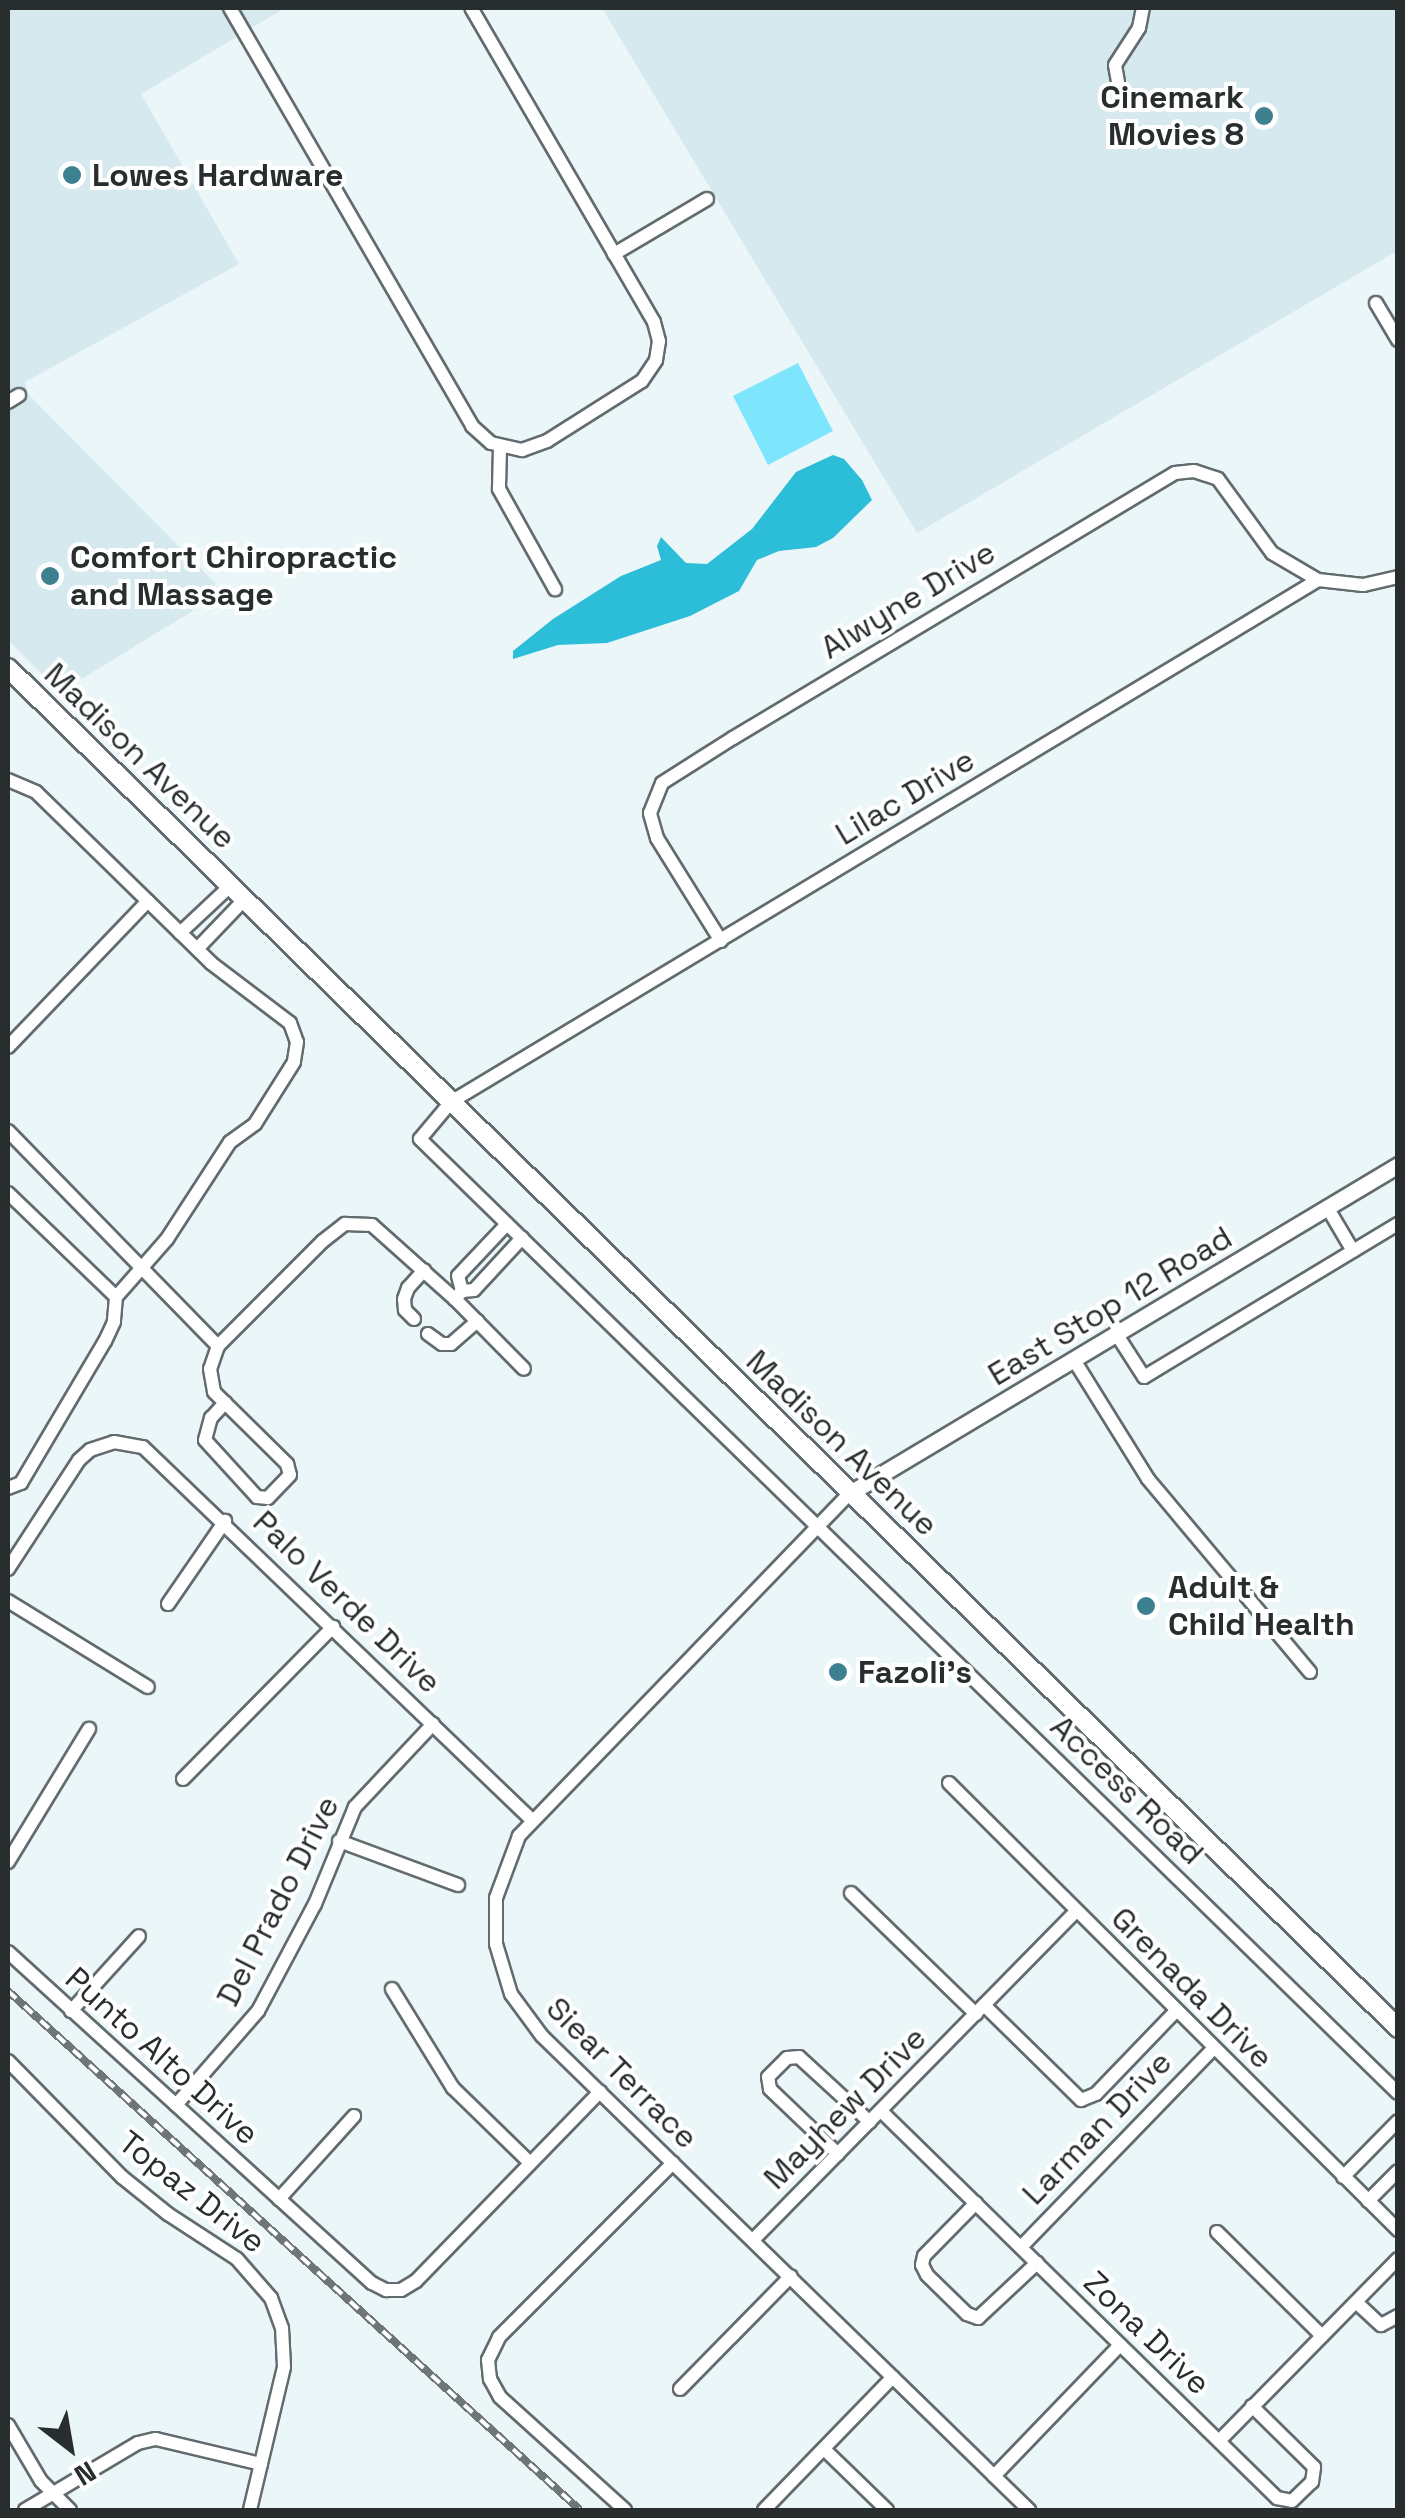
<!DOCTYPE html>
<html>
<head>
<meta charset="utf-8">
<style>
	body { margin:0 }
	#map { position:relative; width:1405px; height:2518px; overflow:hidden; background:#ebf6f9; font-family:"Space Grotesk",sans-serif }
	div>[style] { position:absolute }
	.built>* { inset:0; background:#d6e9ee }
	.green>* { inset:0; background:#7de6fd }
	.water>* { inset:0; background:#2cbdd9 }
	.roads { filter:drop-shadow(2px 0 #626b6e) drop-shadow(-2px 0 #626b6e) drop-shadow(0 2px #626b6e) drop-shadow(0 -2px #626b6e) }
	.minor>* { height:12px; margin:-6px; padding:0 6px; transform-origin:6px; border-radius:6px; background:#fff }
	.tertiary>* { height:15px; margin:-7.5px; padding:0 7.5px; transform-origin:7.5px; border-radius:7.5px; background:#fff }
	.secondary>* { height:18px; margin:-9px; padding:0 9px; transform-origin:9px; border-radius:9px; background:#fff }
	.rail>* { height:8px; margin-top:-4px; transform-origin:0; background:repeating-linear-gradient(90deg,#fff 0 11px,#6e7677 0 22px); box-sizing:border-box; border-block:2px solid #6e7677 }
	.dots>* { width:28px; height:28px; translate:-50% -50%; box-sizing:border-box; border:5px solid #fff; border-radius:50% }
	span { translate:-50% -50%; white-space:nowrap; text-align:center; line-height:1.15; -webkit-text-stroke:8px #fff; paint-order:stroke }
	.poi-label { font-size:32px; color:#282d2e; font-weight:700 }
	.right { translate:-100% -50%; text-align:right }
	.left { translate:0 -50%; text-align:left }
	.street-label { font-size:32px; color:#282d2e }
	.frame { position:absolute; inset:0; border:10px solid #282d2e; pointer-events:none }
	.north { position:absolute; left:20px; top:2398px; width:100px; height:100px; -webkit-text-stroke:8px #fff; paint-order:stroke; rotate:149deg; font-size:28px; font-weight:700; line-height:40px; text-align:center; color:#282d2e }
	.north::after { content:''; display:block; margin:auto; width:35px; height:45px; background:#282d2e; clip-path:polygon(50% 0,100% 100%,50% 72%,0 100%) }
</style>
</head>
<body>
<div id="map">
	<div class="built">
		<i style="clip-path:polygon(8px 8px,285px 8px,141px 94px,239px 264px,25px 382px,28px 394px,216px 584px,191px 612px,60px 692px,8px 640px)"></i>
		<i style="clip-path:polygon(602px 8px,1397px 8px,1397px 251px,917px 533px)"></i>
	</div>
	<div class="green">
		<i style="clip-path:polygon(798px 363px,833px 431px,768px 465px,733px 396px)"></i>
	</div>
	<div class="water">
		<i style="clip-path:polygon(833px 455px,844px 459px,862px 480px,872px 500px,833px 538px,816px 547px,779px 551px,757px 560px,739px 591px,690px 616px,607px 643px,558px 645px,513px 659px,513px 651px,553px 619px,621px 576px,661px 560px,657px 546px,661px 537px,686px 563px,707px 564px,752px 529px,796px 472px)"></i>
	</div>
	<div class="roads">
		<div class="minor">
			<i style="left:230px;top:8px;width:483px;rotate:59.9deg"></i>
			<i style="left:472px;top:426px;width:25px;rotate:42deg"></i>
			<i style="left:491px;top:443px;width:32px;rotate:13deg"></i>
			<i style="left:522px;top:450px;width:27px;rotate:-20deg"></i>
			<i style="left:547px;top:441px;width:112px;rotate:-32.3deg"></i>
			<i style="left:642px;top:381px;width:25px;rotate:-56deg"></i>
			<i style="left:656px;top:360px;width:19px;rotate:-81deg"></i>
			<i style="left:659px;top:341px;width:20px;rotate:-105deg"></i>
			<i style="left:654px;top:322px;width:363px;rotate:-120.2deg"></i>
			<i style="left:1118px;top:82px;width:17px;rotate:-100deg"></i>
			<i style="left:1115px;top:65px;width:44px;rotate:-57deg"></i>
			<i style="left:1139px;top:28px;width:20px;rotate:-79deg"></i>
			<i style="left:614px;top:254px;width:108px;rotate:-30.6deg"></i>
			<i style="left:1376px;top:303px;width:43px;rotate:59.3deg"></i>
			<i style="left:8px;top:402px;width:13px;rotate:-32deg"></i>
			<i style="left:500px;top:447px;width:42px;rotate:91.4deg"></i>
			<i style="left:499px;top:489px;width:115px;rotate:60.8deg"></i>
			<i style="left:1398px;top:577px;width:36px;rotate:167deg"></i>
			<i style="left:1363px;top:585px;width:45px;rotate:-173.7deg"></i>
			<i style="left:1318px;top:580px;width:1012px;rotate:148.95deg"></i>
			<i style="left:451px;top:1102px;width:48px;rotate:130deg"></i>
			<i style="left:420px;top:1139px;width:1366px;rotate:44.29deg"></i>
			<i style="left:8px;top:780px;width:30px;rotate:23deg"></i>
			<i style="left:36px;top:792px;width:245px;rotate:44.3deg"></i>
			<i style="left:211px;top:963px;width:99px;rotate:37.2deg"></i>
			<i style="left:290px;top:1023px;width:20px;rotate:70deg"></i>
			<i style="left:297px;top:1042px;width:20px;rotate:99deg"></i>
			<i style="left:294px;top:1062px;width:73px;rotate:122.2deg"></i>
			<i style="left:255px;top:1124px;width:31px;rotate:144deg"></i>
			<i style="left:230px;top:1142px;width:116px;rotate:123deg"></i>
			<i style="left:167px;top:1239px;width:77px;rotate:131.3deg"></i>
			<i style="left:116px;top:1297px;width:25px;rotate:95deg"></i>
			<i style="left:114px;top:1322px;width:21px;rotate:115deg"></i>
			<i style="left:105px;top:1341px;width:165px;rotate:120.6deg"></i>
			<i style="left:21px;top:1483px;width:14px;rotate:159deg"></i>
			<i style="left:180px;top:933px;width:69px;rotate:-43.2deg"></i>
			<i style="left:721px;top:941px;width:121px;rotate:-121.9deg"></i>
			<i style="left:657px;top:838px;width:26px;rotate:-106deg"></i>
			<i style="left:650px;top:813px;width:32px;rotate:-68deg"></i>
			<i style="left:662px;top:783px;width:84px;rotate:-32.4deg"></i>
			<i style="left:733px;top:738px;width:515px;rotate:-30.94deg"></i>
			<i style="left:1175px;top:473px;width:19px;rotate:-6deg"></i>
			<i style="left:1194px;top:471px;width:25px;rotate:18deg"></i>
			<i style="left:1218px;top:479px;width:92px;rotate:53.9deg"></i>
			<i style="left:1272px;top:553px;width:53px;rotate:30.4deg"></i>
			<i style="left:197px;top:949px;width:68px;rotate:-46.2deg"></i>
			<i style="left:8px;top:1047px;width:202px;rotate:-46.2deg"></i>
			<i style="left:8px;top:1131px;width:301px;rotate:45.7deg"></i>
			<i style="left:218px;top:1346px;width:148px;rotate:-45deg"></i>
			<i style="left:323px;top:1241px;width:28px;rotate:-38deg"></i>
			<i style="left:345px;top:1224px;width:27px;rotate:2deg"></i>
			<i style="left:372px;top:1225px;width:113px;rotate:41.8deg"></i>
			<i style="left:8px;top:1193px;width:150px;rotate:43.9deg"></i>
			<i style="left:1327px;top:1207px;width:51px;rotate:59.4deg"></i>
			<i style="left:507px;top:1224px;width:71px;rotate:133.3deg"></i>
			<i style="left:458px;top:1276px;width:16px;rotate:75deg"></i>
			<i style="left:462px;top:1291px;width:11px;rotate:131deg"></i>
			<i style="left:455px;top:1299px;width:98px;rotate:45.4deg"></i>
			<i style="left:462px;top:1291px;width:12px;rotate:-5deg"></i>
			<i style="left:474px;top:1290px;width:71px;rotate:-47.3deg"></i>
			<i style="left:414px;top:1319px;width:13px;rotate:-135deg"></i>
			<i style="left:405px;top:1310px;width:11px;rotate:-95deg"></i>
			<i style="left:404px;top:1299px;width:12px;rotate:-70deg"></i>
			<i style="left:408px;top:1288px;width:24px;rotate:-48deg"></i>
			<i style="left:428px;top:1334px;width:17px;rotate:36deg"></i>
			<i style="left:442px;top:1344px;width:9px"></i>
			<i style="left:451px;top:1344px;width:35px;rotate:-41deg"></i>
			<i style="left:1117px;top:1335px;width:50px;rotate:57.3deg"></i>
			<i style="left:1144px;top:1377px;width:297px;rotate:-31.1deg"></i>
			<i style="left:218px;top:1346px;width:24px;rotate:109deg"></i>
			<i style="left:210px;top:1369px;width:23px;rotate:80deg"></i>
			<i style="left:214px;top:1392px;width:103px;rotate:44.6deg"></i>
			<i style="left:287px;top:1464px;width:11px;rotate:75deg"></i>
			<i style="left:290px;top:1475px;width:32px;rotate:134deg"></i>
			<i style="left:268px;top:1498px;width:11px;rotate:-175deg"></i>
			<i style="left:257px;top:1497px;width:77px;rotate:-132.4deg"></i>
			<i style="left:205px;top:1440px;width:23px;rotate:-75deg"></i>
			<i style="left:211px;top:1418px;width:21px;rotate:-47deg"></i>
			<i style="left:1074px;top:1360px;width:140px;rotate:58.1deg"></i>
			<i style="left:1148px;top:1479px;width:252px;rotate:50deg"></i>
			<i style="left:850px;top:1493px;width:477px;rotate:134deg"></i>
			<i style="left:519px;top:1836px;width:66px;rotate:110.4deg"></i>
			<i style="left:496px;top:1898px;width:46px;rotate:90deg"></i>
			<i style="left:496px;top:1944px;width:52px;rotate:73.3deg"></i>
			<i style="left:511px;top:1994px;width:52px;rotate:53.6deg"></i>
			<i style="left:542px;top:2036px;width:680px;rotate:44.22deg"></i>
			<i style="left:8px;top:1569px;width:130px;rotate:-56.9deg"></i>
			<i style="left:79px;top:1460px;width:15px;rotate:-42deg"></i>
			<i style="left:90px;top:1450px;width:25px;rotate:-18deg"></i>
			<i style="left:114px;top:1442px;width:29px;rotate:10deg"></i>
			<i style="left:143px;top:1447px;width:539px;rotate:43.8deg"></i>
			<i style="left:8px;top:1601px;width:164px;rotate:31.6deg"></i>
			<i style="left:168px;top:1604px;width:101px;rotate:-55.5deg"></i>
			<i style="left:183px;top:1779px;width:214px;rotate:-45.4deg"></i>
			<i style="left:949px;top:1783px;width:634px;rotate:44.87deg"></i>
			<i style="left:339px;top:1841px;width:127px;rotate:20.3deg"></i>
			<i style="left:8px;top:1862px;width:156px;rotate:-58.7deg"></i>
			<i style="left:851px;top:1893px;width:174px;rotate:44.1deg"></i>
			<i style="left:8px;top:1952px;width:492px;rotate:42.3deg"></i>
			<i style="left:372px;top:2283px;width:16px;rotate:27deg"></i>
			<i style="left:386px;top:2290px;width:15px"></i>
			<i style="left:401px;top:2290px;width:17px;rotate:-31deg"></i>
			<i style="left:416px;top:2281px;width:264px;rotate:-45.8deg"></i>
			<i style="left:392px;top:1989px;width:116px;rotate:58.4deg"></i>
			<i style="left:453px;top:2088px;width:107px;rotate:44.2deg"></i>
			<i style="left:984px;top:2005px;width:136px;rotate:44.4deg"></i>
			<i style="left:1081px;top:2100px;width:16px;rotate:-22deg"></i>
			<i style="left:1096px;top:2094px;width:115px;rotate:-46.1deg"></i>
			<i style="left:71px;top:2011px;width:101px;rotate:-47.8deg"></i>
			<i style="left:8px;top:2061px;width:163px;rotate:45.5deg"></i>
			<i style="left:122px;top:2177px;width:59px;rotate:38.8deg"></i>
			<i style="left:168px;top:2214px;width:82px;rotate:33.1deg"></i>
			<i style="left:237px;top:2259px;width:52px;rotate:48.9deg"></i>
			<i style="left:271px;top:2298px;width:32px;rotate:70deg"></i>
			<i style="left:282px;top:2328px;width:39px;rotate:87deg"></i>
			<i style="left:284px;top:2367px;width:147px;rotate:103.4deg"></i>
			<i style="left:176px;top:2105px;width:125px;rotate:-48.9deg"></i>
			<i style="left:258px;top:2011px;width:121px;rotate:-62deg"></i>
			<i style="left:315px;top:1904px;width:105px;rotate:-67.6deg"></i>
			<i style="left:355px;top:1807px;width:114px;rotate:-46.8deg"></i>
			<i style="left:881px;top:2111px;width:554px;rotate:44.34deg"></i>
			<i style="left:1277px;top:2498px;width:15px;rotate:11deg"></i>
			<i style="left:1292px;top:2501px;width:28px;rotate:-44deg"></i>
			<i style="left:1312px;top:2482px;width:15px;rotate:-82deg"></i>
			<i style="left:1314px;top:2467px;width:87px;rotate:-135.5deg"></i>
			<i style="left:838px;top:2154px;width:94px;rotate:-136.3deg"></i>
			<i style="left:770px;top:2089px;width:12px;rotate:-99deg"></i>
			<i style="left:768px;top:2077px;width:27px;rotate:-45deg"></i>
			<i style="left:787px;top:2058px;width:12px;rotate:-5deg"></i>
			<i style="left:799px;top:2057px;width:96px;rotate:42.5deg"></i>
			<i style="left:1343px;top:2177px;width:78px;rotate:-45.5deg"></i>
			<i style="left:279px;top:2199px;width:112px;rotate:-47.9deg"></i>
			<i style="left:1368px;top:2201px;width:42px;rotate:-45deg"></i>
			<i style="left:976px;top:2203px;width:74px;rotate:134.5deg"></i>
			<i style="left:924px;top:2256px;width:9px;rotate:103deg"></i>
			<i style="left:922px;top:2265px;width:11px;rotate:63deg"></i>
			<i style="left:927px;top:2275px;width:56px;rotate:44.3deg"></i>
			<i style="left:967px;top:2314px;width:12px;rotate:20deg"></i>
			<i style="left:978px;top:2318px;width:81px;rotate:-43deg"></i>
			<i style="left:1217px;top:2232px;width:148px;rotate:44.7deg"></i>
			<i style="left:753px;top:2240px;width:460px;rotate:-45.5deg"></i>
			<i style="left:1021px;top:2247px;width:277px;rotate:-45.9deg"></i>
			<i style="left:1356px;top:2302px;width:34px;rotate:43deg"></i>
			<i style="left:1381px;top:2325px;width:19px;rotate:-28deg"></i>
			<i style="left:680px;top:2389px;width:158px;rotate:-45.5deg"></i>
			<i style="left:8px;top:2425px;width:65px;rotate:59.5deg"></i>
			<i style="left:41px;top:2481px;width:41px;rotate:45deg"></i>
			<i style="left:1219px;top:2441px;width:255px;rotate:-45.5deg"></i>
			<i style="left:824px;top:2449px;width:88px;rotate:44.1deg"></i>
			<i style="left:994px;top:2476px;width:182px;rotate:-46.1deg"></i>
			<i style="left:25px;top:2510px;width:131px;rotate:-30.7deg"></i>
			<i style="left:138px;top:2443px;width:18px;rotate:-13deg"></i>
			<i style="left:156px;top:2439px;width:108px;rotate:13.4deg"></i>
			<i style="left:625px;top:2510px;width:169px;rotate:-137.9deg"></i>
			<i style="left:500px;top:2397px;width:21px;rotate:-119deg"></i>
			<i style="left:490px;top:2379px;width:19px;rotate:-96deg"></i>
			<i style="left:488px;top:2360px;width:25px;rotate:-64deg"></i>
			<i style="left:499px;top:2337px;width:246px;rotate:-45deg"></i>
			<i style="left:764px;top:2510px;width:185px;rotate:-45.9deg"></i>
		</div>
		<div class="tertiary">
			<i style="left:850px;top:1493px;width:639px;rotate:-30.9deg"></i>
		</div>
		<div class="secondary">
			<i style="left:8px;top:668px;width:1945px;rotate:44.37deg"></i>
		</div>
	</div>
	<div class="rail">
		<i style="left:8px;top:1991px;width:772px;rotate:42.22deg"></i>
	</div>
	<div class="dots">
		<i style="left:1264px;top:116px;background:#3d8190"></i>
		<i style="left:72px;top:175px;background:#3d8190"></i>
		<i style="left:50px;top:576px;background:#3d8190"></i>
		<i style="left:1146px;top:1606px;background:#3d8190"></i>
		<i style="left:838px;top:1672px;background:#3d8190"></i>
	</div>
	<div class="poi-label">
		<span class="right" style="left:1244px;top:116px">Cinemark<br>Movies 8</span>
		<span class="left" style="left:92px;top:175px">Lowes Hardware</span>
		<span class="left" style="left:70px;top:576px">Comfort Chiropractic<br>and Massage</span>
		<span class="left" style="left:1168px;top:1606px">Adult &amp;<br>Child Health</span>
		<span class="left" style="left:858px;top:1672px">Fazoli's</span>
	</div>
	<div class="street-label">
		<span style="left:908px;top:600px;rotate:-31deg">Alwyne Drive</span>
		<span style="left:140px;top:756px;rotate:44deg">Madison Avenue</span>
		<span style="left:905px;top:797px;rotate:-31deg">Lilac Drive</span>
		<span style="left:1110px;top:1306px;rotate:-31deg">East Stop 12 Road</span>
		<span style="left:842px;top:1443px;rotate:44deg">Madison Avenue</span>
		<span style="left:347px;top:1602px;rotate:44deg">Palo Verde Drive</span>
		<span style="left:1127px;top:1790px;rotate:44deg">Access Road</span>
		<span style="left:278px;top:1901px;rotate:-63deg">Del Prado Drive</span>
		<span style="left:1192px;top:1988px;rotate:45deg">Grenada Drive</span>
		<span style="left:162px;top:2056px;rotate:42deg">Punto Alto Drive</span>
		<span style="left:622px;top:2073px;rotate:45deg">Siear Terrace</span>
		<span style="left:845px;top:2108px;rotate:-45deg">Mayhew Drive</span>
		<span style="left:1097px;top:2128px;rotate:-46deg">Larman Drive</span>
		<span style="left:192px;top:2192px;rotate:38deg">Topaz Drive</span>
		<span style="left:1147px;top:2333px;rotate:44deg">Zona Drive</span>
	</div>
	<div class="frame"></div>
	<div class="north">N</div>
</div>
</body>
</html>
